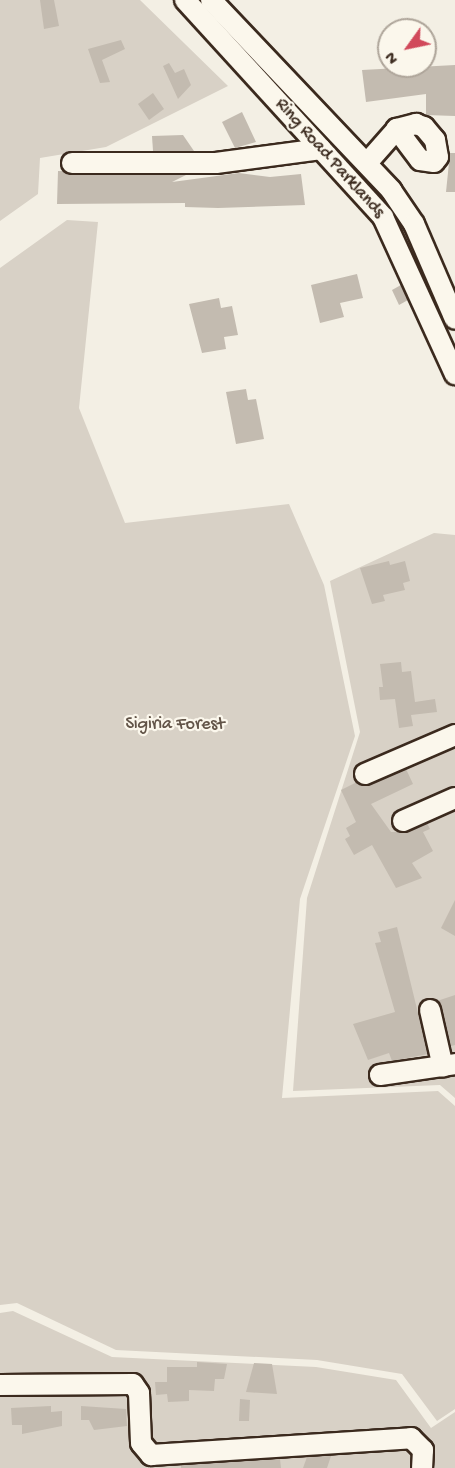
<!DOCTYPE html>
<html>
<head>
<meta charset="utf-8">
<style>
	body { margin:0 }
	#map { position:relative; width:455px; height:1468px; overflow:hidden; background:#f3efe4; font-family:"Gochi Hand",sans-serif }
	div>[style] { position:absolute }
	.green>* { inset:0; background:#d8d1c6 }
	.building>* { inset:0; background:#c3bbb0 }
	.roads { filter:drop-shadow(2px 0 #3b2a1e) drop-shadow(-2px 0 #3b2a1e) drop-shadow(0 2px #3b2a1e) drop-shadow(0 -2px #3b2a1e) }
	.minor>* { height:20px; margin:-10px; padding:0 10px; transform-origin:10px; border-radius:10px; background:#fbf7ec }
	span { translate:-50% -50%; white-space:nowrap; text-align:center; line-height:1.15; -webkit-text-stroke:4.5px #fbf7ec; paint-order:stroke }
	.street-label { font-size:18px; color:#3b2a1e }
	.park-label { font-size:18px; color:#625448 }
	.north { position:absolute; left:377px; top:18px; width:60px; height:60px; box-sizing:border-box; background:#fbf7ec; border:2px solid #aea59a; border-radius:50%; rotate:237deg; font-size:16px; font-weight:700; line-height:24px; text-align:center; color:#3b2a1e }
	.north::after { content:''; display:block; margin:auto; width:21px; height:27px; background:#d1495b; clip-path:polygon(50% 0,100% 100%,50% 72%,0 100%) }
</style>
</head>
<body>
<div id="map">
	<div class="green">
		<i style="clip-path:polygon(0 0,140px 0,228px 86px,106px 147px,40px 158px,38px 194px,0 221px)"></i>
		<i style="clip-path:polygon(67px 220px,98px 222px,79px 408px,125px 523px,289px 504px,324px 585px,355px 736px,300px 899px,282px 1098px,438px 1091px,455px 1106px,455px 1409px,437px 1421px,402px 1374px,317px 1360px,116px 1350px,17px 1303px,0 1305px,0 268px)"></i>
		<i style="clip-path:polygon(434px 533px,455px 535px,455px 1098px,440px 1085px,293px 1091px,307px 898px,360px 732px,330px 581px)"></i>
		<i style="clip-path:polygon(13px 1311px,112px 1357px,316px 1367px,396px 1380px,431px 1428px,455px 1412px,455px 1468px,0 1468px,0 1313px)"></i>
	</div>
	<div class="building">
		<i style="clip-path:polygon(40px 0,54px 0,59px 26px,44px 29px)"></i>
		<i style="clip-path:polygon(121px 40px,125px 49px,102px 60px,110px 82px,100px 83px,88px 49px)"></i>
		<i style="clip-path:polygon(169px 63px,175px 73px,184px 69px,191px 85px,178px 99px,163px 66px)"></i>
		<i style="clip-path:polygon(455px 65px,455px 116px,426px 115px,426px 94px,366px 102px,362px 70px)"></i>
		<i style="clip-path:polygon(153px 93px,164px 109px,149px 120px,138px 104px)"></i>
		<i style="clip-path:polygon(242px 112px,256px 142px,235px 148px,222px 122px)"></i>
		<i style="clip-path:polygon(183px 135px,194px 151px,153px 151px,152px 136px)"></i>
		<i style="clip-path:polygon(450px 153px,455px 153px,455px 192px,446px 192px)"></i>
		<i style="clip-path:polygon(58px 171px,186px 175px,172px 182px,239px 173px,270px 177px,301px 174px,305px 205px,218px 208px,185px 207px,185px 203px,57px 204px)"></i>
		<i style="clip-path:polygon(357px 274px,363px 298px,340px 303px,344px 317px,320px 323px,311px 285px)"></i>
		<i style="clip-path:polygon(401px 285px,408px 300px,399px 305px,392px 290px)"></i>
		<i style="clip-path:polygon(219px 298px,221px 308px,232px 306px,238px 335px,224px 337px,226px 349px,202px 353px,189px 304px)"></i>
		<i style="clip-path:polygon(246px 389px,248px 400px,256px 399px,264px 439px,236px 444px,226px 392px)"></i>
		<i style="clip-path:polygon(389px 561px,390px 565px,405px 561px,410px 581px,403px 583px,405px 590px,383px 595px,385px 601px,372px 604px,360px 568px)"></i>
		<i style="clip-path:polygon(401px 662px,402px 672px,411px 671px,415px 702px,435px 699px,437px 712px,411px 715px,413px 726px,399px 728px,395px 699px,380px 700px,379px 687px,383px 687px,380px 664px)"></i>
		<i style="clip-path:polygon(406px 769px,413px 784px,371px 804px,391px 832px,407px 832px,427px 823px,430px 829px,423px 832px,433px 851px,412px 863px,422px 878px,396px 888px,372px 845px,354px 855px,345px 839px,350px 836px,346px 828px,356px 822px,341px 790px,357px 782px,370px 785px)"></i>
		<i style="clip-path:polygon(455px 900px,455px 936px,441px 928px)"></i>
		<i style="clip-path:polygon(397px 927px,428px 1054px,392px 1061px,389px 1053px,368px 1060px,353px 1024px,395px 1012px,375px 943px,381px 942px,378px 932px)"></i>
		<i style="clip-path:polygon(455px 995px,455px 1045px,451px 1046px,437px 1001px)"></i>
		<i style="clip-path:polygon(197px 1362px,227px 1364px,224px 1379px,215px 1379px,214px 1391px,189px 1390px,189px 1401px,168px 1402px,167px 1394px,156px 1395px,155px 1382px,167px 1382px,167px 1367px,197px 1367px)"></i>
		<i style="clip-path:polygon(254px 1363px,272px 1364px,277px 1394px,246px 1392px)"></i>
		<i style="clip-path:polygon(240px 1399px,250px 1400px,249px 1421px,239px 1421px)"></i>
		<i style="clip-path:polygon(51px 1406px,51px 1412px,62px 1411px,62px 1426px,22px 1434px,22px 1425px,12px 1425px,11px 1408px)"></i>
		<i style="clip-path:polygon(81px 1406px,126px 1409px,127px 1426px,94px 1430px,89px 1420px,81px 1420px)"></i>
		<i style="clip-path:polygon(331px 1456px,327px 1468px,303px 1468px,307px 1457px)"></i>
		<i style="clip-path:polygon(280px 1459px,281px 1468px,181px 1468px,181px 1465px)"></i>
	</div>
	<div class="roads">
		<div class="minor">
			<i style="left:185px;top:0;width:294px;rotate:47.6deg"></i>
			<i style="left:383px;top:217px;width:173px;rotate:65.4deg"></i>
			<i style="left:211px;top:0;width:262px;rotate:46.5deg"></i>
			<i style="left:391px;top:190px;width:41px;rotate:55.9deg"></i>
			<i style="left:414px;top:224px;width:103px;rotate:66.7deg"></i>
			<i style="left:72px;top:163px;width:144px"></i>
			<i style="left:216px;top:163px;width:106px;rotate:-7.6deg"></i>
			<i style="left:367px;top:163px;width:45px;rotate:-48.6deg"></i>
			<i style="left:397px;top:129px;width:20px;rotate:-15deg"></i>
			<i style="left:416px;top:124px;width:9px;rotate:21deg"></i>
			<i style="left:424px;top:127px;width:17px;rotate:50deg"></i>
			<i style="left:435px;top:140px;width:17px;rotate:80deg"></i>
			<i style="left:438px;top:157px;width:6px;rotate:129deg"></i>
			<i style="left:434px;top:162px;width:14px;rotate:-172deg"></i>
			<i style="left:420px;top:160px;width:39px;rotate:-127deg"></i>
			<i style="left:365px;top:774px;width:98px;rotate:-23.4deg"></i>
			<i style="left:403px;top:821px;width:57px;rotate:-23.9deg"></i>
			<i style="left:430px;top:1010px;width:58px;rotate:77.2deg"></i>
			<i style="left:380px;top:1075px;width:76px;rotate:-8.3deg"></i>
			<i style="left:0;top:1385px;width:133px;rotate:-0.4deg"></i>
			<i style="left:133px;top:1384px;width:11px;rotate:56deg"></i>
			<i style="left:139px;top:1393px;width:50px;rotate:87.7deg"></i>
			<i style="left:141px;top:1443px;width:16px;rotate:50deg"></i>
			<i style="left:151px;top:1455px;width:261px;rotate:-3.7deg"></i>
			<i style="left:411px;top:1438px;width:17px;rotate:45deg"></i>
			<i style="left:423px;top:1450px;width:18px;rotate:93deg"></i>
		</div>
	</div>
	<div class="street-label">
		<span style="left:329px;top:159px;rotate:48deg">Ring Road Parklands</span>
	</div>
	<div class="park-label">
		<span style="left:175px;top:725px">Sigiria Forest</span>
	</div>
	<div class="north">N</div>
</div>
</body>
</html>
